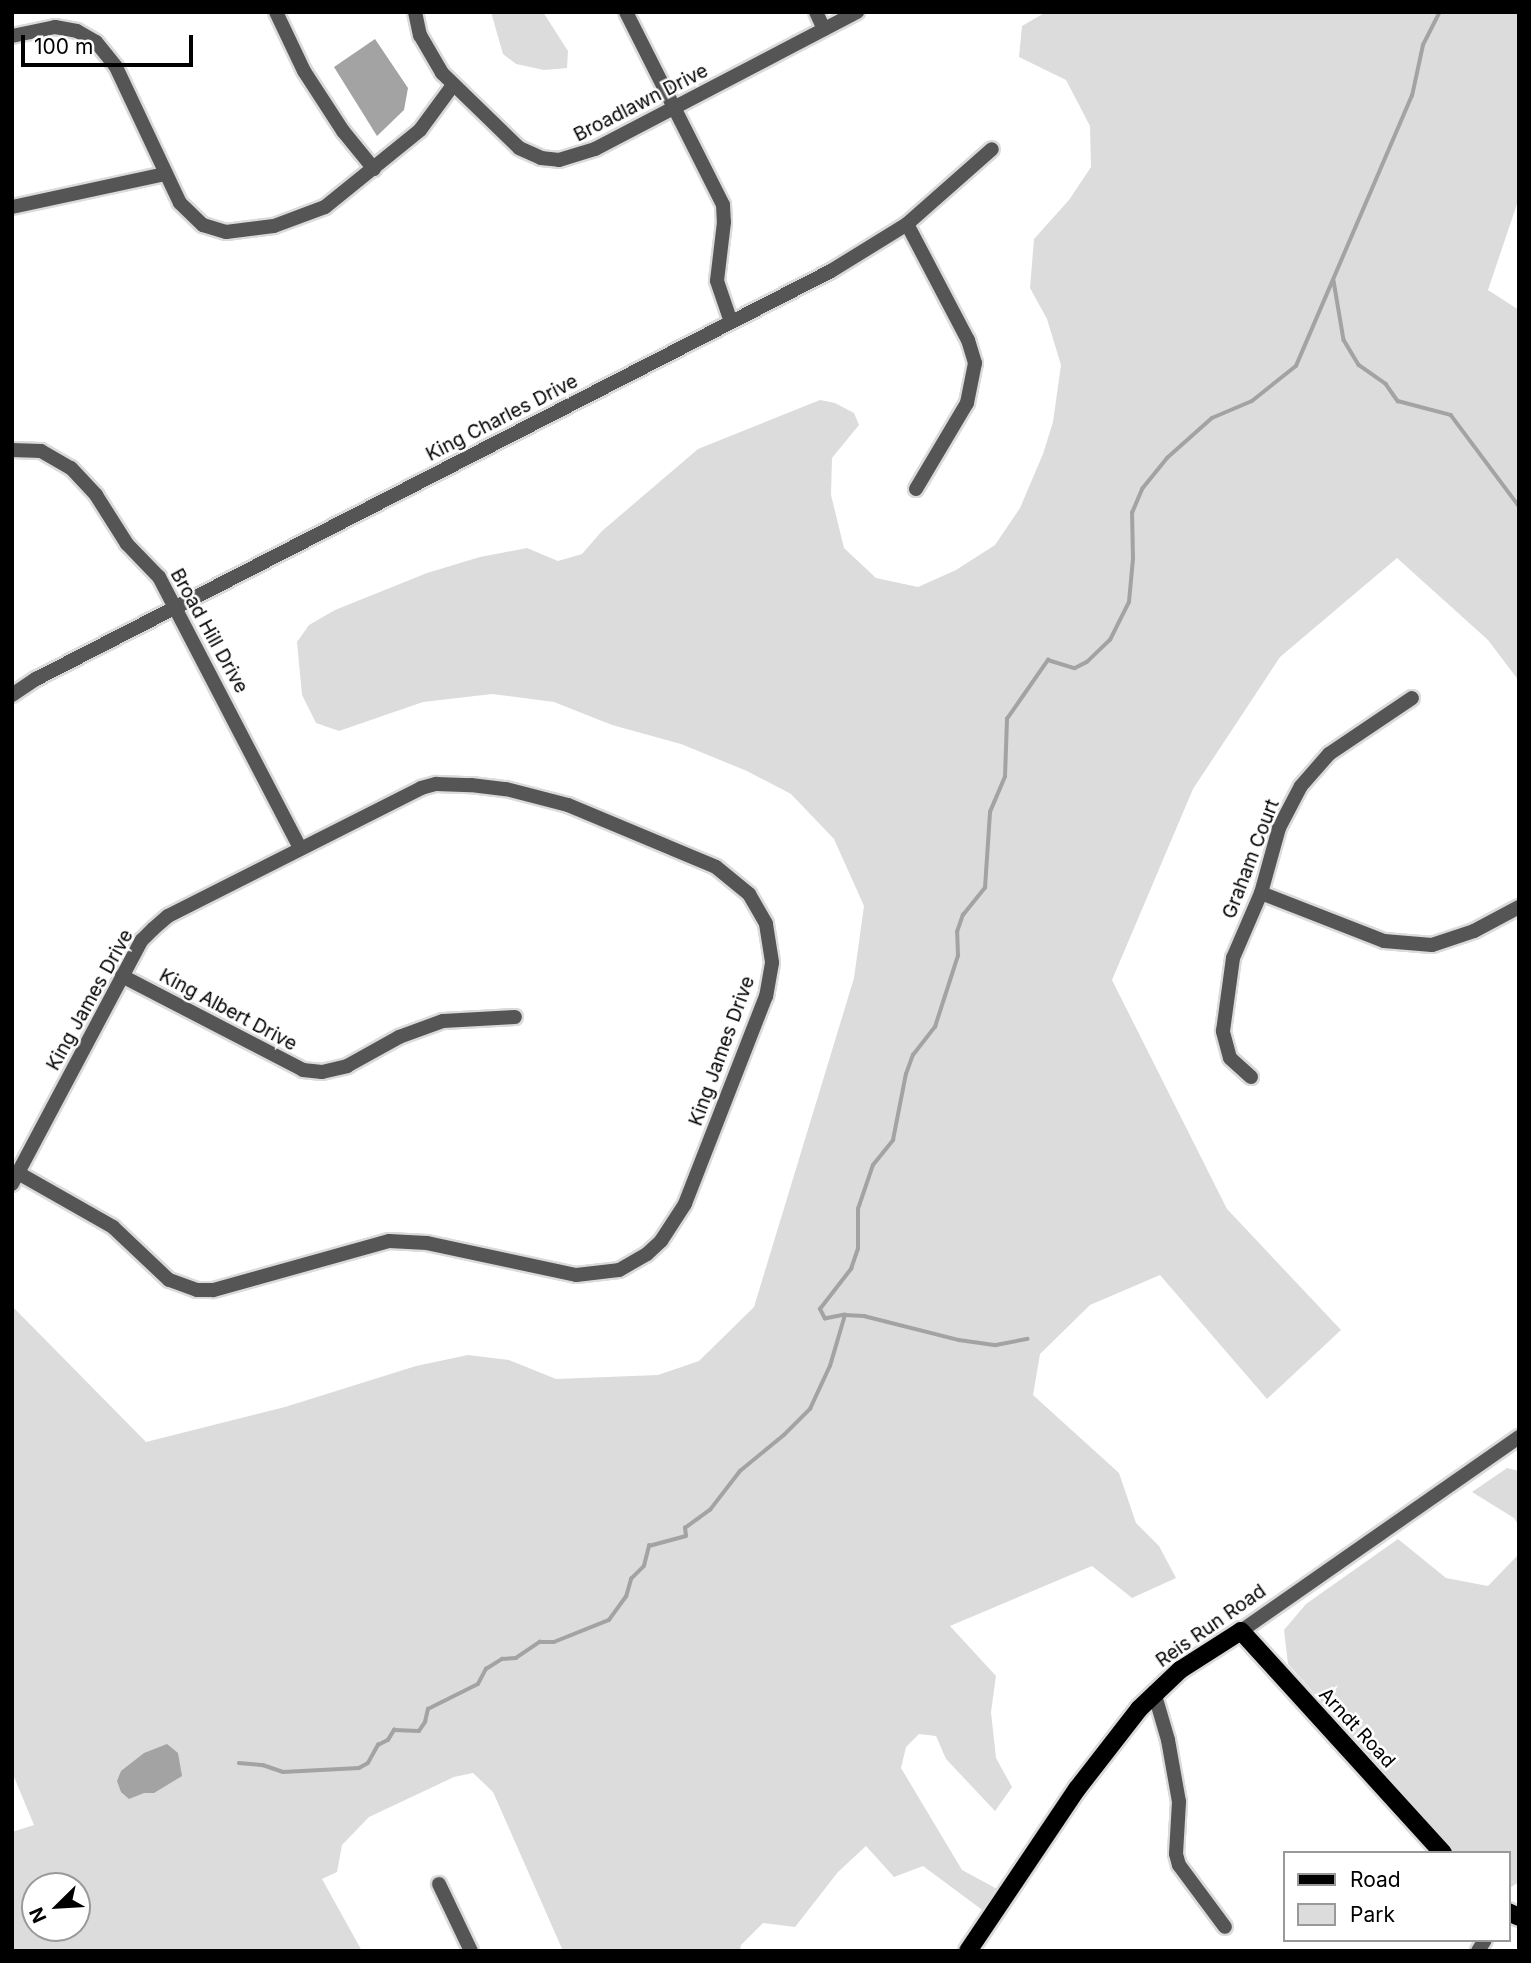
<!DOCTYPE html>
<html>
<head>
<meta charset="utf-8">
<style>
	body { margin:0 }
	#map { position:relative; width:1531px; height:1963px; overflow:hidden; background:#fff; font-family:Inter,sans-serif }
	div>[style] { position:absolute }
	.green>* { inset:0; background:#dcdcdc }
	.water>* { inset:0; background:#a3a3a3 }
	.stream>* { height:3.5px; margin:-1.75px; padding:0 1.75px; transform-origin:1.75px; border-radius:1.75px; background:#a3a3a3 }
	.roads { filter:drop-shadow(2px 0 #dbdbdb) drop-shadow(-2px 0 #dbdbdb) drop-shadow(0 2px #dbdbdb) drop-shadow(0 -2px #dbdbdb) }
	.minor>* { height:14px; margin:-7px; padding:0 7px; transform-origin:7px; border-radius:7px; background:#555 }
	.tertiary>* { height:14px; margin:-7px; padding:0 7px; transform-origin:7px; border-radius:7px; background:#555 }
	.primary>* { height:18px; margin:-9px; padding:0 9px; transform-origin:9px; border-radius:9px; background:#000 }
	span { translate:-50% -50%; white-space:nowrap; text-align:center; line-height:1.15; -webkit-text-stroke:5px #fff; paint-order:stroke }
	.street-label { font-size:19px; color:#000 }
	.frame { position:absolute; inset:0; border:14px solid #000; pointer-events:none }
	.legend { position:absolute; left:1283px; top:1851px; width:228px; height:91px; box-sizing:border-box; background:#fff; border:2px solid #999; margin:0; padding:9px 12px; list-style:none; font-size:21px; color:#000 }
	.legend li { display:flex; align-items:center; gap:14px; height:35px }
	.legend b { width:35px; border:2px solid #999 }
	.north { position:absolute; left:21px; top:1872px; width:70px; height:70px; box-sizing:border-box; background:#fff; border:2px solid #999; border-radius:50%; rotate:246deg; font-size:19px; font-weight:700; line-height:28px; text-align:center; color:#000 }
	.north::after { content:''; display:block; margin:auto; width:24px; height:32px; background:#000; clip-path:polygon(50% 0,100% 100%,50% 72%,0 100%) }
	.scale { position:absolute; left:21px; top:35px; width:172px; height:32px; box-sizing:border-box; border:4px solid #000; border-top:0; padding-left:9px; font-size:21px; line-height:24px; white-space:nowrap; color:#000; -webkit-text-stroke:5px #fff; paint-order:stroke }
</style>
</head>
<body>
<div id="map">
	<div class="green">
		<i style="clip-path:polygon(491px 12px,543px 12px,568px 51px,567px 68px,544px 70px,516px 64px,503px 54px)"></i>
		<i style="clip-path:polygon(evenodd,1046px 12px,1519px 12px,1519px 198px,1488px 290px,1519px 310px,1519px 681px,1488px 640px,1397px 558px,1280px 657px,1193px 789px,1112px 980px,1227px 1209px,1341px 1330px,1267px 1399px,1160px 1275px,1090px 1305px,1040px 1354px,1033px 1395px,1119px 1473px,1136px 1523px,1159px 1546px,1176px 1578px,1132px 1598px,1092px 1566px,950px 1626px,996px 1676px,991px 1712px,996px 1758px,1012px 1787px,995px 1811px,946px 1759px,936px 1736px,919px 1734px,906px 1747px,901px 1768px,962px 1870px,999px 1890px,985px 1912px,923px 1866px,894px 1877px,866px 1846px,838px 1872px,795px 1927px,763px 1923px,741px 1945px,740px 1951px,563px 1951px,493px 1792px,473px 1773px,454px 1777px,369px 1817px,342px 1845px,337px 1872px,322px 1879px,362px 1951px,12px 1951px,12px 1832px,34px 1825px,12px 1772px,12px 1306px,146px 1442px,285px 1407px,416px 1366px,468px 1355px,509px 1360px,556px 1379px,658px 1375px,699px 1361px,754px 1307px,854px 978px,864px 906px,834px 839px,791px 794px,747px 771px,681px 744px,612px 725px,554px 702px,492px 694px,423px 702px,339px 731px,316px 723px,302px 695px,297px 642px,309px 625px,335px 610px,427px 573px,480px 557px,527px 548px,558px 561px,582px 554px,602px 531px,698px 449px,820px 400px,835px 403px,854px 413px,859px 425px,832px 458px,831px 495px,844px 548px,876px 578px,918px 587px,956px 570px,995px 545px,1020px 508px,1043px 454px,1053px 422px,1061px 365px,1047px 319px,1030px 288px,1034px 239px,1069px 200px,1091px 167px,1090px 126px,1066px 80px,1019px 57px,1022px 26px,1046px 12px,35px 1886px,77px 1886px,77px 1928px,35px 1928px,35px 1886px)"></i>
		<i style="clip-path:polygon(1507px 1468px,1519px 1471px,1519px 1526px,1514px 1518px,1472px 1492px)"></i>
		<i style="clip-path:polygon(1398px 1539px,1446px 1578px,1488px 1586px,1519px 1554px,1519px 1882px,1508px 1889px,1508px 1853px,1455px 1853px,1288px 1664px,1284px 1630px,1306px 1604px)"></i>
	</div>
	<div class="water">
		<i style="clip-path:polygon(375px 39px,408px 88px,404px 110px,377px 136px,334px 67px)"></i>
		<i style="clip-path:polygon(167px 1744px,178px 1753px,182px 1776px,154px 1793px,144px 1793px,129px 1799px,121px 1792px,117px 1781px,121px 1771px,144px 1753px)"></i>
	</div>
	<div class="stream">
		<i style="left:1334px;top:281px;width:60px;rotate:80.4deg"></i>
		<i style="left:1344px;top:340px;width:29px;rotate:59deg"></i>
		<i style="left:1359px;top:365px;width:33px;rotate:35deg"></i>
		<i style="left:1386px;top:384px;width:21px;rotate:55deg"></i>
		<i style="left:1398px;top:401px;width:55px;rotate:14.8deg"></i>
		<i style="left:1451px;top:415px;width:114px;rotate:53.2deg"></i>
		<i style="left:845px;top:1315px;width:19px;rotate:3deg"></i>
		<i style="left:864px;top:1316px;width:98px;rotate:14.2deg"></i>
		<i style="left:959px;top:1340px;width:37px;rotate:8deg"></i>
		<i style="left:996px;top:1345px;width:32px;rotate:-11deg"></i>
		<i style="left:239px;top:1763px;width:24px;rotate:5deg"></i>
		<i style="left:263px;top:1765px;width:21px;rotate:19deg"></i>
		<i style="left:283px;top:1772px;width:76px;rotate:-3deg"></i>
		<i style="left:359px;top:1768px;width:10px;rotate:-29deg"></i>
		<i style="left:368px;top:1763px;width:21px;rotate:-61deg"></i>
		<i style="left:378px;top:1745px;width:11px;rotate:-27deg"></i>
		<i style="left:388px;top:1740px;width:12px;rotate:-59deg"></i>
		<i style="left:394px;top:1730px;width:25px;rotate:2deg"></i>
		<i style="left:419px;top:1731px;width:11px;rotate:-56deg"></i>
		<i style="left:425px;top:1722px;width:13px;rotate:-77deg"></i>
		<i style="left:428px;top:1709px;width:56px;rotate:-26.6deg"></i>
		<i style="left:478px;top:1684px;width:17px;rotate:-62deg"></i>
		<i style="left:486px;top:1669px;width:19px;rotate:-32deg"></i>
		<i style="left:502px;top:1659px;width:14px;rotate:-4deg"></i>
		<i style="left:516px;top:1658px;width:29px;rotate:-34deg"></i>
		<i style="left:540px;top:1642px;width:14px"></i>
		<i style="left:554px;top:1642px;width:59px;rotate:-21.8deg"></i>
		<i style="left:609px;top:1620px;width:29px;rotate:-54deg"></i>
		<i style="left:626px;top:1597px;width:19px;rotate:-74deg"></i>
		<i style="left:631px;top:1579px;width:18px;rotate:-45deg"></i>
		<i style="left:644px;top:1566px;width:21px;rotate:-76deg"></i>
		<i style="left:649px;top:1546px;width:38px;rotate:-15deg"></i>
		<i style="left:686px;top:1536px;width:8px;rotate:-97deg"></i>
		<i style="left:685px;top:1528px;width:31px;rotate:-36deg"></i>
		<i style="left:710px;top:1510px;width:49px;rotate:-52.4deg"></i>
		<i style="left:740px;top:1471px;width:57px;rotate:-39.3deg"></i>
		<i style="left:784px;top:1435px;width:37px;rotate:-45deg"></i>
		<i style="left:810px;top:1409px;width:47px;rotate:-65.1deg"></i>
		<i style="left:830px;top:1366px;width:53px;rotate:-73.6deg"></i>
		<i style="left:845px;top:1315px;width:20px;rotate:169deg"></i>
		<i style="left:825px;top:1319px;width:11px;rotate:-117deg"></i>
		<i style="left:820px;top:1309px;width:51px;rotate:-52.2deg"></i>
		<i style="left:851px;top:1269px;width:21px;rotate:-71deg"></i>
		<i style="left:858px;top:1249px;width:40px;rotate:-90deg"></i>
		<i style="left:858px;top:1209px;width:46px;rotate:-71.2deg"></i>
		<i style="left:873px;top:1165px;width:32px;rotate:-51deg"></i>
		<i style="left:893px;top:1140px;width:67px;rotate:-78.9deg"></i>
		<i style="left:906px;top:1074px;width:20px;rotate:-70deg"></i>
		<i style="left:913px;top:1055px;width:36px;rotate:-52deg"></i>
		<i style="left:935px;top:1027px;width:75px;rotate:-72.1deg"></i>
		<i style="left:958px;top:956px;width:24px;rotate:-92deg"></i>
		<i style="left:957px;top:932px;width:18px;rotate:-71deg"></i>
		<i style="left:963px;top:915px;width:35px;rotate:-51deg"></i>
		<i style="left:985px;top:888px;width:76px;rotate:-86.2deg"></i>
		<i style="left:990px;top:812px;width:38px;rotate:-67deg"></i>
		<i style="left:1005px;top:777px;width:58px;rotate:-88deg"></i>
		<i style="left:1007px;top:719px;width:72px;rotate:-55.2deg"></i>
		<i style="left:1048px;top:660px;width:28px;rotate:17deg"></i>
		<i style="left:1075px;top:668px;width:13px;rotate:-27deg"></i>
		<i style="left:1087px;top:662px;width:32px;rotate:-44deg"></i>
		<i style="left:1110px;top:640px;width:42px;rotate:-63.4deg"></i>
		<i style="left:1129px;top:602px;width:43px;rotate:-84.7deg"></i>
		<i style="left:1133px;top:559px;width:46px;rotate:-91.2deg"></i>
		<i style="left:1132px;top:513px;width:26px;rotate:-67deg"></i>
		<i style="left:1142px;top:489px;width:40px;rotate:-51deg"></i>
		<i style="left:1167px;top:458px;width:60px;rotate:-41.6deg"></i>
		<i style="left:1212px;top:418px;width:43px;rotate:-23deg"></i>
		<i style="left:1252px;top:401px;width:56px;rotate:-38.5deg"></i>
		<i style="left:1296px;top:366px;width:294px;rotate:-66.8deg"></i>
		<i style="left:1412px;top:96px;width:52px;rotate:-77.8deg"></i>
		<i style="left:1423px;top:45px;width:37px;rotate:-63deg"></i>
	</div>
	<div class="roads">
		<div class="minor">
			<i style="left:276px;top:12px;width:65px;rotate:64.6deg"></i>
			<i style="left:304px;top:71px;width:72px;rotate:57deg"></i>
			<i style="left:343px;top:131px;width:49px;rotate:50.8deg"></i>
			<i style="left:415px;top:12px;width:24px;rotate:78deg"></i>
			<i style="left:420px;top:35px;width:44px;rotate:59.9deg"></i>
			<i style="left:442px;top:73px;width:107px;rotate:44.2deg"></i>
			<i style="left:519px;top:148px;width:24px;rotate:24deg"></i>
			<i style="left:541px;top:158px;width:18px;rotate:6deg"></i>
			<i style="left:559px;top:160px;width:38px;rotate:-17deg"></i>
			<i style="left:595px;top:149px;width:296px;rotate:-27.6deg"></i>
			<i style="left:626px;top:12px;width:216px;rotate:63.3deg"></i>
			<i style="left:723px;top:205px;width:17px;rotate:87deg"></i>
			<i style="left:724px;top:222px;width:59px;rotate:96.8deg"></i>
			<i style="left:717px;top:281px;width:43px;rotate:71.1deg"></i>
			<i style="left:816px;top:12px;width:19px;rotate:65deg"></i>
			<i style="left:12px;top:36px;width:44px;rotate:-11.8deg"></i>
			<i style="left:55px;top:27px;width:22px;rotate:10deg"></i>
			<i style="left:77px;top:31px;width:22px;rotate:30deg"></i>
			<i style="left:96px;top:42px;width:32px;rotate:51deg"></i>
			<i style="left:116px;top:67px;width:150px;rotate:64.8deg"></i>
			<i style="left:180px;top:203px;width:32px;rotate:44deg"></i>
			<i style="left:203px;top:225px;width:24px;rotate:17deg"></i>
			<i style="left:226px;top:232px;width:48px;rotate:-7.1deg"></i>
			<i style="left:274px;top:226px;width:54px;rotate:-20.4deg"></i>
			<i style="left:325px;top:207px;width:122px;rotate:-39deg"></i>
			<i style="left:420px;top:130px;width:56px;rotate:-53.7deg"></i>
			<i style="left:12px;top:207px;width:156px;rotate:-12.2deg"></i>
			<i style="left:907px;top:224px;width:131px;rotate:62.3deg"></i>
			<i style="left:968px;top:340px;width:24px;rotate:73deg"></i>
			<i style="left:975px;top:363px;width:41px;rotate:101.3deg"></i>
			<i style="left:967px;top:403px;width:100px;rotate:120.7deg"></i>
			<i style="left:12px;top:450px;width:29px;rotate:2deg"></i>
			<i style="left:41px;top:451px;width:34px;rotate:30deg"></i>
			<i style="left:71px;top:468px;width:37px;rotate:47deg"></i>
			<i style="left:96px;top:495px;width:58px;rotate:57.7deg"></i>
			<i style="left:127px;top:544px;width:46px;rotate:45.9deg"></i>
			<i style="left:159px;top:577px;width:305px;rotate:62.5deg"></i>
			<i style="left:12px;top:695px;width:29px;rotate:-34deg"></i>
			<i style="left:36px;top:679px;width:894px;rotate:-27.17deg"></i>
			<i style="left:831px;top:271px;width:89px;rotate:-31.7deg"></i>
			<i style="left:907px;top:224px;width:113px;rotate:-41.4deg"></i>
			<i style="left:1261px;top:893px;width:132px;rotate:21.3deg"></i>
			<i style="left:1384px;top:941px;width:48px;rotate:4.8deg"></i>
			<i style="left:1432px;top:945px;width:44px;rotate:-18.4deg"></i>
			<i style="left:1474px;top:931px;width:51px;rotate:-28.1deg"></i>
			<i style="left:122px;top:976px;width:204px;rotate:27.4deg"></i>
			<i style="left:303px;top:1070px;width:19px;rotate:6deg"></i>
			<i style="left:322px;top:1072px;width:26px;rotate:-13deg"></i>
			<i style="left:347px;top:1066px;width:60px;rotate:-29.1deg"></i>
			<i style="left:399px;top:1037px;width:47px;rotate:-20deg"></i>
			<i style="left:443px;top:1021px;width:72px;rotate:-3.2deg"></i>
			<i style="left:1251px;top:1077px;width:28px;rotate:-138deg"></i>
			<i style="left:1230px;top:1058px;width:28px;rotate:-105deg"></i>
			<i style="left:1223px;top:1031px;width:74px;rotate:-82.2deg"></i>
			<i style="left:1233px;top:958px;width:71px;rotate:-66.7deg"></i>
			<i style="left:1261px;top:893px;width:67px;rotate:-74.5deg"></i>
			<i style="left:1279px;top:828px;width:47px;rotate:-62.4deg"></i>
			<i style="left:1301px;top:786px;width:43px;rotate:-48.8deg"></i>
			<i style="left:1329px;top:754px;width:100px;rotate:-34deg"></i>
			<i style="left:12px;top:1184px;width:276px;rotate:-62deg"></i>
			<i style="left:142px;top:940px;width:16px;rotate:-45deg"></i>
			<i style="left:153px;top:929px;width:20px;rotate:-41deg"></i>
			<i style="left:168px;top:916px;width:284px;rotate:-26.8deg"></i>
			<i style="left:421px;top:788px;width:16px;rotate:-15deg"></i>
			<i style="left:436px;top:784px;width:35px;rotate:2deg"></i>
			<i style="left:471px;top:785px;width:35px;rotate:7deg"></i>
			<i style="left:506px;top:789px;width:64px;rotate:14.5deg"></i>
			<i style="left:568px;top:805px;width:160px;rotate:22.7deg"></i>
			<i style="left:716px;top:867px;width:43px;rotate:39.3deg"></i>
			<i style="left:749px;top:894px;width:34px;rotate:60deg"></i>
			<i style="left:766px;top:924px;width:39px;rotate:81deg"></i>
			<i style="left:772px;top:963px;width:34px;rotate:100deg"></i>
			<i style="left:766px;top:996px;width:223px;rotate:111.3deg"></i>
			<i style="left:685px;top:1204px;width:44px;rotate:123deg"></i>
			<i style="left:661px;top:1241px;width:19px;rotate:137deg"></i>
			<i style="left:647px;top:1254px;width:32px;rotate:150deg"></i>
			<i style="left:619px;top:1270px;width:43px;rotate:173.4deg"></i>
			<i style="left:576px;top:1275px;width:152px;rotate:-167.9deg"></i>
			<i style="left:427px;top:1243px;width:38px;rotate:-177deg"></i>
			<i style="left:389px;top:1241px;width:183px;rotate:164.4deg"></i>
			<i style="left:213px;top:1290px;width:16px;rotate:180deg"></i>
			<i style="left:197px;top:1290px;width:30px;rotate:-160deg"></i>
			<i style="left:169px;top:1280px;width:77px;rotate:-136.6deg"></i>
			<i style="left:113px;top:1227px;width:109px;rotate:-150.4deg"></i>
			<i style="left:1154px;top:1692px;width:50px;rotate:73.7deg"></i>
			<i style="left:1168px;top:1740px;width:63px;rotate:79.9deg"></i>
			<i style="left:1179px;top:1802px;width:52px;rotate:93.3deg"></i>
			<i style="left:1176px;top:1854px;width:11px;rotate:75deg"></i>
			<i style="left:1179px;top:1865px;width:77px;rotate:53.4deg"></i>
			<i style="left:439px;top:1884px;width:74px;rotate:64.5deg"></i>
			<i style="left:1478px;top:1951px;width:13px;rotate:-58deg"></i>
		</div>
		<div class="tertiary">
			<i style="left:1241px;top:1631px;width:339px;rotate:-34.9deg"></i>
		</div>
		<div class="primary">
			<i style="left:1508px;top:1912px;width:12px;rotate:24deg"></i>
			<i style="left:968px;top:1951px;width:195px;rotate:-56.1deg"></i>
			<i style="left:1077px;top:1789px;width:101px;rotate:-52.2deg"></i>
			<i style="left:1139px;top:1709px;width:57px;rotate:-43.6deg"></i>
			<i style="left:1180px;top:1670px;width:72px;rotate:-32.6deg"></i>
			<i style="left:1241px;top:1631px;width:300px;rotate:47.7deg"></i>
		</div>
	</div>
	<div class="street-label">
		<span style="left:641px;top:103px;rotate:-27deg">Broadlawn Drive</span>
		<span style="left:502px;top:418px;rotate:-27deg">King Charles Drive</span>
		<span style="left:209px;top:631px;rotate:61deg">Broad Hill Drive</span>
		<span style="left:1251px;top:859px;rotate:-69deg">Graham Court</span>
		<span style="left:90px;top:1000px;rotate:-61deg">King James Drive</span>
		<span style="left:228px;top:1010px;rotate:28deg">King Albert Drive</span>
		<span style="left:722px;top:1051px;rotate:-70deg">King James Drive</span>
		<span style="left:1211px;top:1626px;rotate:-35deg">Reis Run Road</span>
		<span style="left:1357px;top:1728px;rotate:47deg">Arndt Road</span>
	</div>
	<div class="frame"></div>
	<ul class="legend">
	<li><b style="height:9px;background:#000"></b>Road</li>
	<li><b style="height:19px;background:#dcdcdc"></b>Park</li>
	</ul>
	<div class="north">N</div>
	<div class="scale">100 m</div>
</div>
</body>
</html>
